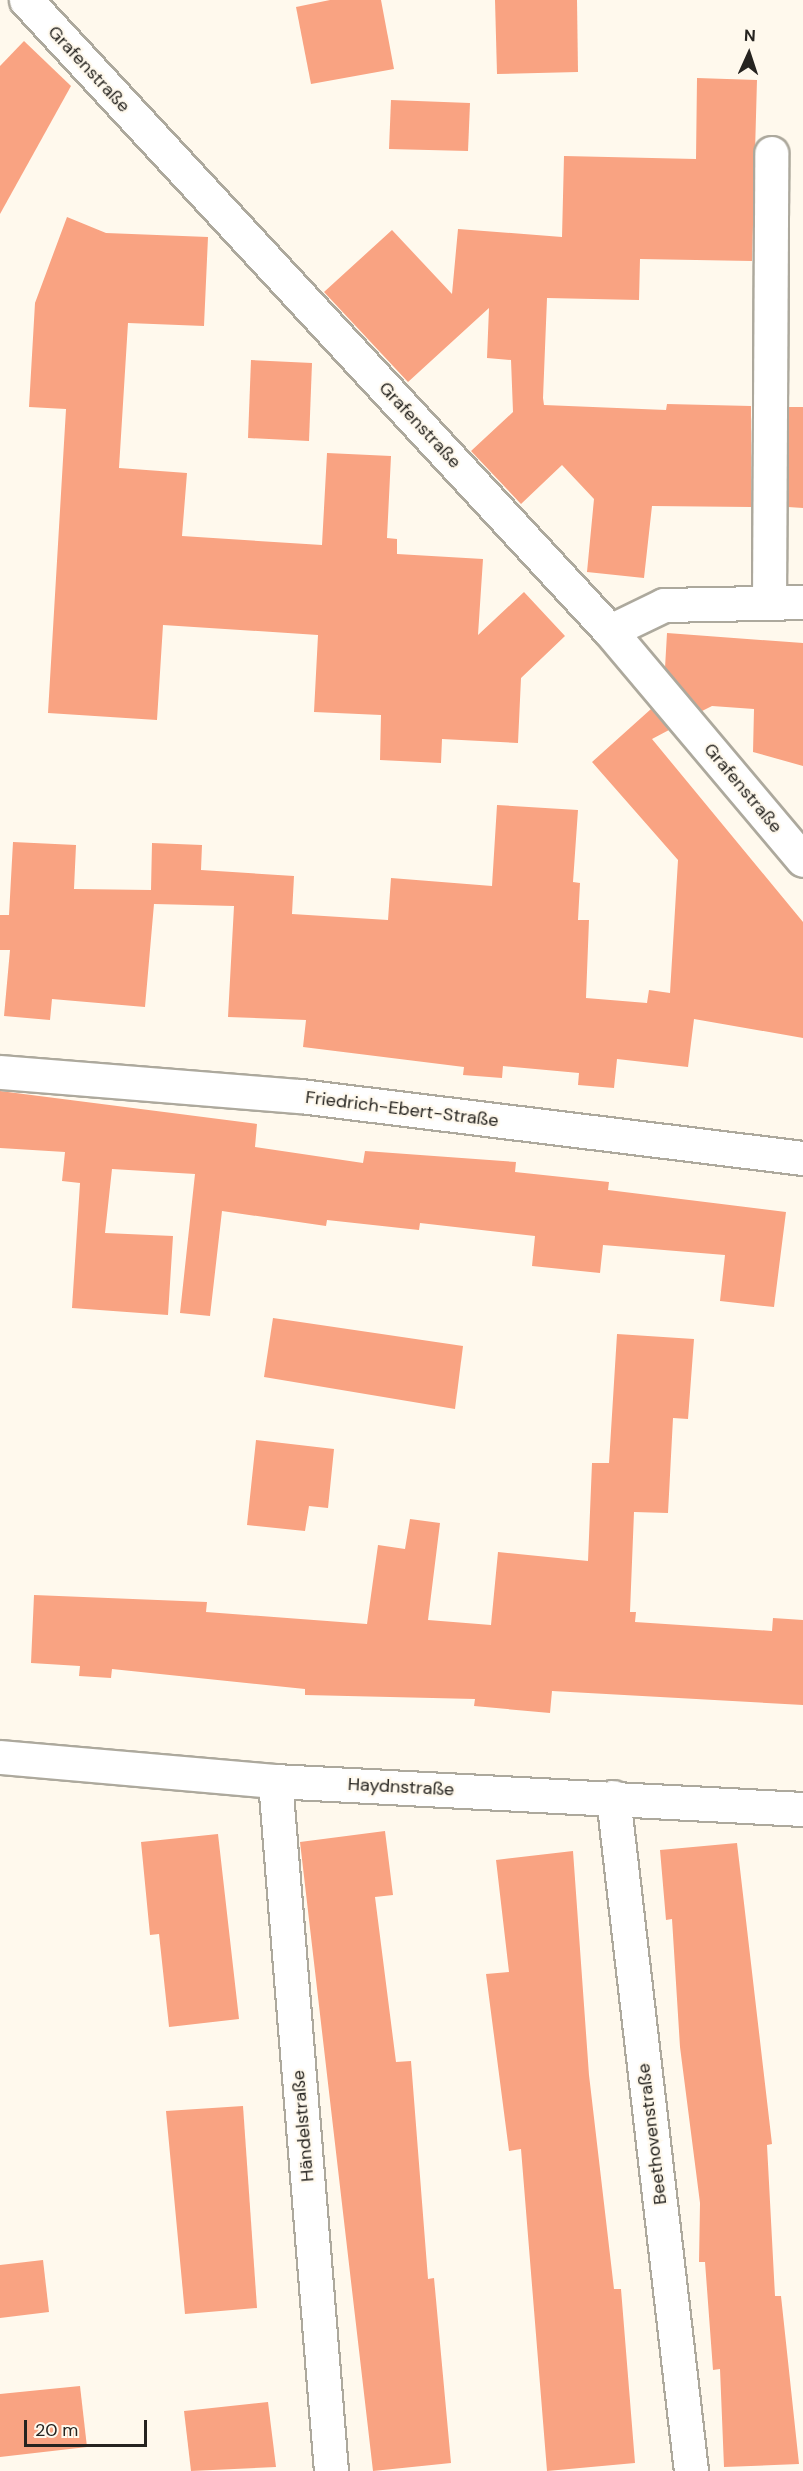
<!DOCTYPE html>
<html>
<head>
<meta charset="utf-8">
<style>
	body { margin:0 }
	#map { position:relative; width:803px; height:2471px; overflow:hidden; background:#fff9ed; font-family:"DM Sans",sans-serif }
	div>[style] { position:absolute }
	.building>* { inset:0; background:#f9a382 }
	.roads { filter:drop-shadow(2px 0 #ada99d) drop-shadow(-2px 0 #ada99d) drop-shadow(0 2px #ada99d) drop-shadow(0 -2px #ada99d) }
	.minor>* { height:33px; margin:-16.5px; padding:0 16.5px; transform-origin:16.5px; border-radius:16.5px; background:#fff }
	span { translate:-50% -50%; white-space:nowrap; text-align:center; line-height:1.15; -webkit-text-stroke:4.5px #fff9ed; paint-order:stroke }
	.street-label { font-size:18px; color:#262420 }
	.north { position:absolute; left:719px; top:24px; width:60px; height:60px; -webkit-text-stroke:4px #fff9ed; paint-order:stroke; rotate:3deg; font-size:16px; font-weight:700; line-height:24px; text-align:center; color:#262420 }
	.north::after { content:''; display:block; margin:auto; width:21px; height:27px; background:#262420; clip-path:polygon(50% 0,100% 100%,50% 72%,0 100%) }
	.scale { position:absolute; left:24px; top:2420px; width:123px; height:27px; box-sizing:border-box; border:3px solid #262420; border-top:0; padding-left:8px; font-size:18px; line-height:21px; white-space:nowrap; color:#262420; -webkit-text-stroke:4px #fff9ed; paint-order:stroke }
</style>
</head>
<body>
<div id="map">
	<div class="building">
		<i style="clip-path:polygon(330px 0,381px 0,394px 69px,311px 84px,296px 7px)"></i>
		<i style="clip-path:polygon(495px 0,577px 0,578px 72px,497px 74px)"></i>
		<i style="clip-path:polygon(24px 41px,71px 86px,0 214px,0 66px)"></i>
		<i style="clip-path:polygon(697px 78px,757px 80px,752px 261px,640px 259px,639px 300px,547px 298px,543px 398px,544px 405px,666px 410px,667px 404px,751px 406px,751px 507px,652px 506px,644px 578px,587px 572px,594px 499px,562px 465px,521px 504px,471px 451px,513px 412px,511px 360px,487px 358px,489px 308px,408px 382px,324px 292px,392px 230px,452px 294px,458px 229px,562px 237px,564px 156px,696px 159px)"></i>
		<i style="clip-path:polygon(391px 100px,470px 103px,468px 151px,389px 149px)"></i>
		<i style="clip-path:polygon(67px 217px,106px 233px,208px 237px,204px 326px,128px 323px,119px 468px,187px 473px,182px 536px,322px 545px,327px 453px,391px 456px,387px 538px,397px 539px,397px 554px,483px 559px,478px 635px,524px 592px,565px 636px,521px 678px,518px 743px,442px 739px,441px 763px,380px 760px,381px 715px,314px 712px,318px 635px,163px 625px,157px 720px,48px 713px,66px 409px,29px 407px,35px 303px)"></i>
		<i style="clip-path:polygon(251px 360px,312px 363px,309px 441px,248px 438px)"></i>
		<i style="clip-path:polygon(789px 407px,803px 407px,803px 508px,788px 507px)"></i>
		<i style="clip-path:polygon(667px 633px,803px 643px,803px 766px,753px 752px,754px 709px,712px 706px,702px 711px,665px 668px)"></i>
		<i style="clip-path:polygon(651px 709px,669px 730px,652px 739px,803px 922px,803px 1038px,694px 1019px,688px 1067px,617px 1059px,614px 1088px,578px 1085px,579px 1073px,503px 1066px,502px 1078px,463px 1075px,464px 1067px,303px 1047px,306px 1020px,228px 1017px,234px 906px,154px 904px,145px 1007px,52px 999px,50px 1020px,4px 1016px,10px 950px,0 950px,0 915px,9px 915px,13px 842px,76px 845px,74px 889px,151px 890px,152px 843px,202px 845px,201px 870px,294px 876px,292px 914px,388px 920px,391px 878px,492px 886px,497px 805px,578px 810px,573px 882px,580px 883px,578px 920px,589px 920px,586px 998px,647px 1003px,649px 990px,670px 993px,678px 860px,592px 762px)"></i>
		<i style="clip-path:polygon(0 1091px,257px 1124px,255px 1147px,363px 1163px,365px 1151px,516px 1162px,515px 1172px,609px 1182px,608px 1190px,786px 1212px,774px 1307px,720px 1301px,725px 1255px,603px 1245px,600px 1273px,532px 1266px,535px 1236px,420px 1223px,419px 1230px,327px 1220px,326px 1226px,222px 1211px,210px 1316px,180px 1313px,195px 1174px,112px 1169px,105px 1233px,173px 1236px,168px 1315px,72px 1308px,80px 1183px,62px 1181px,65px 1152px,0 1148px)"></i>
		<i style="clip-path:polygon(273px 1318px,463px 1346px,455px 1409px,264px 1377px)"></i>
		<i style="clip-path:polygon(617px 1334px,694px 1339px,688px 1419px,673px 1418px,668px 1513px,634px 1512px,630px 1612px,636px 1612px,635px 1622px,772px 1631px,773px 1618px,803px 1620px,803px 1705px,552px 1691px,550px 1713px,474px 1706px,475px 1699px,305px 1695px,305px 1689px,112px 1669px,111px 1678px,79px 1676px,80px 1666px,31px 1663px,34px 1595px,207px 1602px,206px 1612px,367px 1624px,378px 1545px,405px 1549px,410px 1519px,440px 1523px,428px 1620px,491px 1625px,498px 1552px,588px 1561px,592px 1463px,609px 1463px)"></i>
		<i style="clip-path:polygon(256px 1440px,334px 1449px,328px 1508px,309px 1506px,305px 1531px,247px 1525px)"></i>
		<i style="clip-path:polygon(385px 1831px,393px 1895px,375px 1897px,396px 2062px,411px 2061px,428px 2279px,434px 2278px,451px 2463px,373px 2471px,300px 1842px)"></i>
		<i style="clip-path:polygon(218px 1834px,239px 2019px,169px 2027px,159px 1934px,150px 1935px,141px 1842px)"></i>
		<i style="clip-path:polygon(737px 1843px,772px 2144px,767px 2145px,775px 2296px,781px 2296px,799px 2464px,724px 2467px,720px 2369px,713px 2370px,705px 2262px,699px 2262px,700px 2203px,680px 2047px,672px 1919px,666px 1920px,660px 1850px)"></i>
		<i style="clip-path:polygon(573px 1851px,589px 2075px,614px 2289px,621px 2289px,635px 2463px,547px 2471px,521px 2149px,509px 2151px,486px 1974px,509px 1972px,496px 1860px)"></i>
		<i style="clip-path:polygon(243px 2106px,257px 2308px,185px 2314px,166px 2111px)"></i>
		<i style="clip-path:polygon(43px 2260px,49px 2312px,0 2318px,0 2265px)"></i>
		<i style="clip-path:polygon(80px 2386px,87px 2447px,0 2457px,0 2394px)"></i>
		<i style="clip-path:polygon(268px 2402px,276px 2467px,191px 2471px,184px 2411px)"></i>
	</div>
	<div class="roads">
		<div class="minor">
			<i style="left:26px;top:0;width:860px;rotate:47.22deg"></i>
			<i style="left:610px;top:631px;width:299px;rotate:49.9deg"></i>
			<i style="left:769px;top:603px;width:450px;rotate:-89.7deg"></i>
			<i style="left:610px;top:631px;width:60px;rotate:-25.7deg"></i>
			<i style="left:664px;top:605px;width:139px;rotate:-1.2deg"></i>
			<i style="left:0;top:1072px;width:301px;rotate:4.6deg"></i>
			<i style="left:300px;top:1096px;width:507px;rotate:7.03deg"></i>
			<i style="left:0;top:1757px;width:276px;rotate:5deg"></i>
			<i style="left:275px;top:1781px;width:529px;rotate:3.04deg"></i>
			<i style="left:275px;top:1781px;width:692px;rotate:85.36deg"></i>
			<i style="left:613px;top:1797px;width:678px;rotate:83.4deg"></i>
		</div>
	</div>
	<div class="street-label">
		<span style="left:89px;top:69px;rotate:47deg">Grafenstraße</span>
		<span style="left:420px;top:425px;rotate:47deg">Grafenstraße</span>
		<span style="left:743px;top:788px;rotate:50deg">Grafenstraße</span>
		<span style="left:402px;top:1109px;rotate:7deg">Friedrich-Ebert-Straße</span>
		<span style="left:401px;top:1787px;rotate:3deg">Haydnstraße</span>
		<span style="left:303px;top:2126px;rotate:-95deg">Händelstraße</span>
		<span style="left:652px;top:2134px;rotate:-97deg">Beethovenstraße</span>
	</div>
	<div class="north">N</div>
	<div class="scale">20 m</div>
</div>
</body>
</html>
